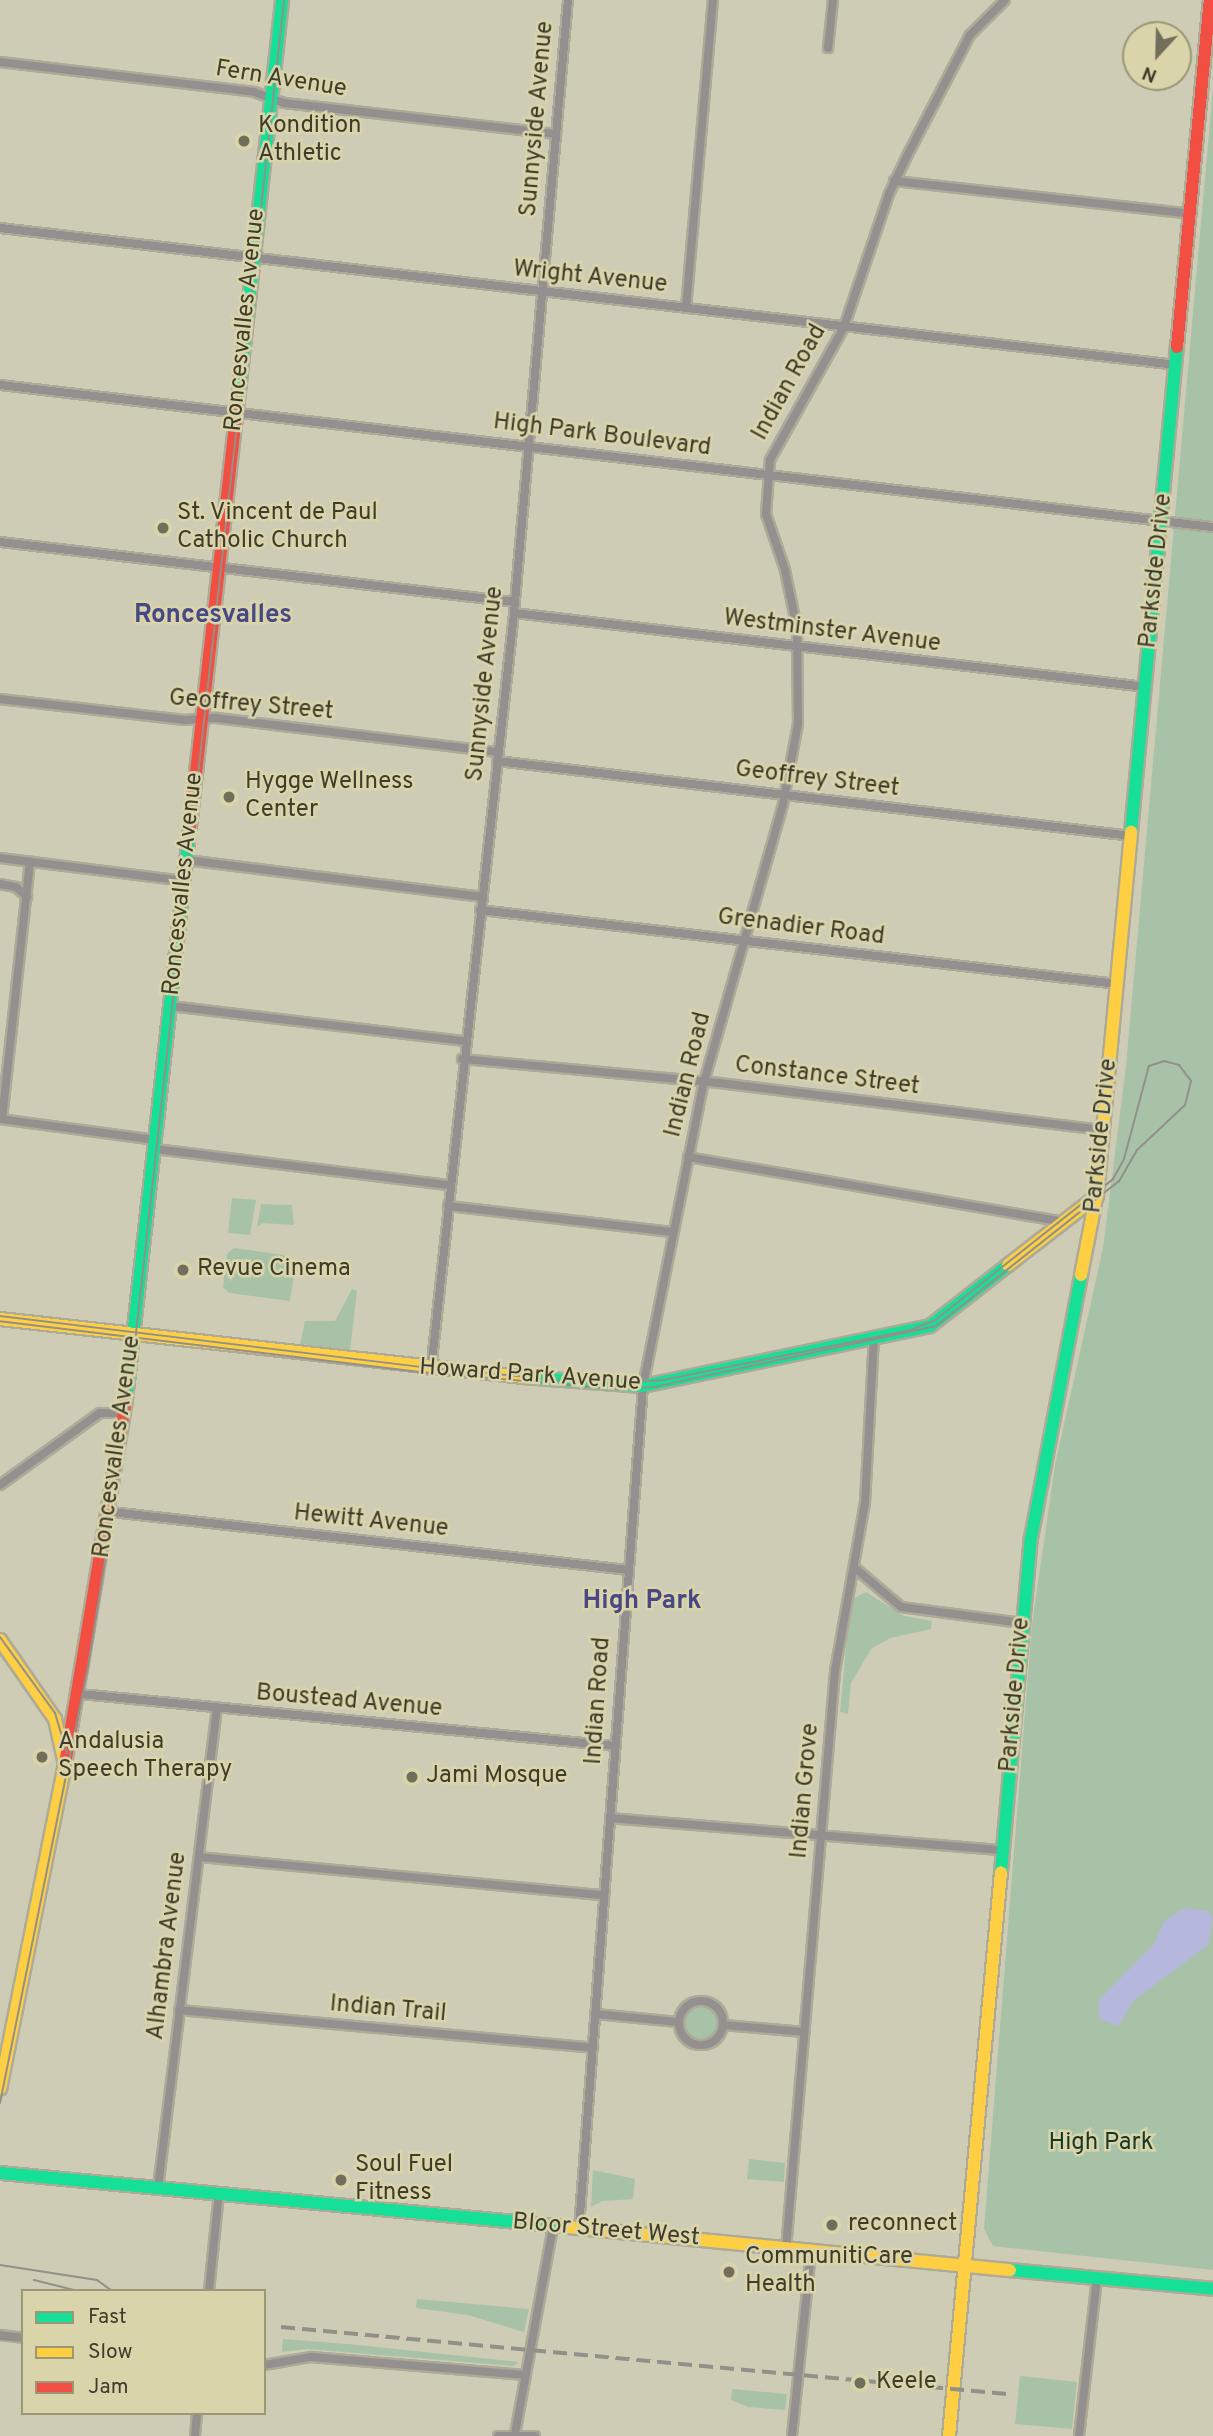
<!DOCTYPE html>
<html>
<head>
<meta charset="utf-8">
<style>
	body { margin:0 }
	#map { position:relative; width:1213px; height:2436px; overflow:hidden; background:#ceccb4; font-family:Overpass,sans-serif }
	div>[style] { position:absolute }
	.green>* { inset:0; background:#a8c2a8 }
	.round { border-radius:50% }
	.water>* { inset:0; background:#b5b7dd }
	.roads { filter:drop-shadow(2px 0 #adab98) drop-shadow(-2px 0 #adab98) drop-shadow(0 2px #adab98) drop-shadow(0 -2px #adab98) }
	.street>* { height:8px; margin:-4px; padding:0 4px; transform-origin:4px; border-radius:4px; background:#94908f }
	.street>.ring { margin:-4px; padding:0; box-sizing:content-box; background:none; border:8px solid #94908f; border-radius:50% }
	.fast>* { height:12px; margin:-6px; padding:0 6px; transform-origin:6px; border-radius:6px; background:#16e098 }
	.slow>* { height:12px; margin:-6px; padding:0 6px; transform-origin:6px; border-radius:6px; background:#ffcf43 }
	.jam>* { height:12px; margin:-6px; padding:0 6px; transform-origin:6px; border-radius:6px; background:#f24e42 }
	.tram>* { height:2px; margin:-1px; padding:0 1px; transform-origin:1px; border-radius:1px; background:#929088 }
	.rail>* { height:3.5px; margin-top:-1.75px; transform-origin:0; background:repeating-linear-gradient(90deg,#929088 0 14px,transparent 0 21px) }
	.dots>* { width:19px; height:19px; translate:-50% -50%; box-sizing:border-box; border:4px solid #d9d4aa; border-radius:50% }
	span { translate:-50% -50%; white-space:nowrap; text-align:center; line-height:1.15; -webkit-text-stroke:5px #d9d4aa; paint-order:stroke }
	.street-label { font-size:24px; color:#3f3c2b }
	.poi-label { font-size:24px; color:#3f3c2b }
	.left { translate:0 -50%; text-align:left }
	.park-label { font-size:24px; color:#163728 }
	.neighbourhood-label { font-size:26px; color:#484886; font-weight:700 }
	.legend { position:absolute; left:21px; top:2289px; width:245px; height:126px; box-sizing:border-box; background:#d9d4aa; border:2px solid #9b9777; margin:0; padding:9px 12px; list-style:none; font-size:21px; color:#3f3c2b }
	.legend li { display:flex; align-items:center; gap:14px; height:35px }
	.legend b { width:35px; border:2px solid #9b9777 }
	.north { position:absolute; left:1122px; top:21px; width:70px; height:70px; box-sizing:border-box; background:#d9d4aa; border:2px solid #9b9777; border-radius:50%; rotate:202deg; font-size:19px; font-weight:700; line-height:28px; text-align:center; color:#3f3c2b }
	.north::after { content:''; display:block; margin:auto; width:24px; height:32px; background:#716e5b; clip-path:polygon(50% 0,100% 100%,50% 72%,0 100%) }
</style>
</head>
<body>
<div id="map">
	<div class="green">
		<i style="clip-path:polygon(1213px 88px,1213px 2270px,993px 2246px,984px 2229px,1032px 1624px,1055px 1465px,1103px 1248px,1126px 1066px)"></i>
		<i style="clip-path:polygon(232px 1198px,256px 1200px,250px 1235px,228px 1233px)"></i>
		<i style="clip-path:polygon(261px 1204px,292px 1205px,294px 1225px,263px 1223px,257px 1227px)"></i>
		<i style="clip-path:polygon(234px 1248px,284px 1255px,295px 1267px,290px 1301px,229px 1293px,223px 1287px,227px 1254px)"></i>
		<i style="clip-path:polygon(352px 1289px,357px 1291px,350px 1350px,300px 1344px,305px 1321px,335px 1321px)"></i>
		<i style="clip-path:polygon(866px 1592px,904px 1616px,932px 1621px,931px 1629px,890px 1638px,871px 1649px,851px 1683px,848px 1714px,840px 1712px,848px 1626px,854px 1598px)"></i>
		<i class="round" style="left:682px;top:2005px;width:36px;height:36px"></i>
		<i style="clip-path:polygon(749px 2159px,785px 2163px,784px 2182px,747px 2179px)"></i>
		<i style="clip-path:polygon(593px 2170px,635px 2179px,633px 2199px,602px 2201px,591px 2207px)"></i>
		<i style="clip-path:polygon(417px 2299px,529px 2309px,524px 2332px,468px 2315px,416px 2308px)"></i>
		<i style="clip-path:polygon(283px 2339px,348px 2344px,519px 2362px,513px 2366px,307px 2349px,282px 2352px)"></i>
		<i style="clip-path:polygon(1020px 2376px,1077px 2382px,1072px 2429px,1015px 2424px)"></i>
		<i style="clip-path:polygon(732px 2389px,787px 2394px,785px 2410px,748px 2407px,731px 2400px)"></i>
	</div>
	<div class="water">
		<i style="clip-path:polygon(1185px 1908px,1208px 1911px,1213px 1918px,1208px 1945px,1133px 2001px,1119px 2026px,1099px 2019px,1099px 2000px,1153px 1945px,1165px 1920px)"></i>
	</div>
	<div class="roads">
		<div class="street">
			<i style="left:828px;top:48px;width:48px;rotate:-84.1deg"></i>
			<i style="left:0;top:62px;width:256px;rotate:6.7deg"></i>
			<i style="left:254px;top:92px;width:32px;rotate:20deg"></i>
			<i style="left:284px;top:103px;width:274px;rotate:6.5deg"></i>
			<i style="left:894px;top:181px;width:299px;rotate:6.3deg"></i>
			<i style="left:0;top:228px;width:1184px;rotate:6.64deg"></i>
			<i style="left:686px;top:308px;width:309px;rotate:-85deg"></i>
			<i style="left:0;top:385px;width:1221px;rotate:6.68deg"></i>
			<i style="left:0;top:542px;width:518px;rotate:6.65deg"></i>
			<i style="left:514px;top:613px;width:636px;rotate:6.68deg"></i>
			<i style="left:0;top:699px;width:186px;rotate:6.5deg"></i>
			<i style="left:185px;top:720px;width:31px;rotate:-4deg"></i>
			<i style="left:216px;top:718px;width:284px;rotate:6.9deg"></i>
			<i style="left:497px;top:761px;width:639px;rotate:6.74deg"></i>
			<i style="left:0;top:858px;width:185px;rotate:7.1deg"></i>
			<i style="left:186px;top:860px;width:297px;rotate:7.1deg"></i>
			<i style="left:0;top:884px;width:16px;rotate:11deg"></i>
			<i style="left:16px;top:887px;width:15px;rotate:42deg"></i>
			<i style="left:480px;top:910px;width:642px;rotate:6.62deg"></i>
			<i style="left:170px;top:1006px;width:297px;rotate:6.8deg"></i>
			<i style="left:462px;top:1059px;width:258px;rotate:5.3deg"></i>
			<i style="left:719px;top:1083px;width:388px;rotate:7deg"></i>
			<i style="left:0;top:1119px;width:157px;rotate:7.7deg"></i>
			<i style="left:2px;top:1119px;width:259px;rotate:-83.8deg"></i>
			<i style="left:155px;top:1149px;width:297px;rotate:7deg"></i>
			<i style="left:688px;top:1157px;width:382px;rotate:9.8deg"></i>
			<i style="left:448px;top:1206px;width:226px;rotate:6.6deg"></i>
			<i style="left:431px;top:1370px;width:762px;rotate:-83.74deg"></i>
			<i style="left:514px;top:613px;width:615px;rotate:-84.97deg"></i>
			<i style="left:0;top:1485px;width:123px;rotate:-35.8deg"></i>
			<i style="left:100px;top:1413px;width:25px"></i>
			<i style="left:111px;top:1512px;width:520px;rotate:6.4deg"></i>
			<i style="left:855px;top:1568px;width:60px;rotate:40.3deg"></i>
			<i style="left:901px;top:1607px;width:122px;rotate:7.5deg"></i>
			<i style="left:80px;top:1694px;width:538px;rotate:5.55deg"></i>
			<i style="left:610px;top:1818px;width:393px;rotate:4.7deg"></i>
			<i style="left:199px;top:1857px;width:407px;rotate:5.4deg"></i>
			<i class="ring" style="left:679px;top:2001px;width:36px;height:36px"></i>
			<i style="left:179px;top:2010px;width:416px;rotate:5.2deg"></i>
			<i style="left:596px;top:2014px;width:82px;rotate:5.6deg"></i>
			<i style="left:723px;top:2025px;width:82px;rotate:4.9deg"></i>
			<i style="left:158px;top:2188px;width:483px;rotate:-83deg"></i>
			<i style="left:579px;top:2228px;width:844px;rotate:-85.65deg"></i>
			<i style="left:643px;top:1386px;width:310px;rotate:-78.7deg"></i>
			<i style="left:704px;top:1082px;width:289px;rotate:-74.1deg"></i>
			<i style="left:783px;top:804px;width:81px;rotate:-79.4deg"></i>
			<i style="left:798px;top:724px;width:96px;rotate:-90.6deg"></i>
			<i style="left:797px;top:628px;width:59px;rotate:-101.7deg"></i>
			<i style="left:785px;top:570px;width:59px;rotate:-108.7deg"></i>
			<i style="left:766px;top:514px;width:54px;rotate:-85.8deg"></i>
			<i style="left:770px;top:460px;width:152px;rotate:-60.9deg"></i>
			<i style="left:844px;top:327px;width:140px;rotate:-71.3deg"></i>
			<i style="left:889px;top:194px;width:44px;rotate:-64.6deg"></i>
			<i style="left:908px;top:154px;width:134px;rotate:-62.5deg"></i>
			<i style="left:970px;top:35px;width:49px;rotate:-45deg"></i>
			<i style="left:786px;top:2249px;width:580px;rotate:-85.15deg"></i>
			<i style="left:835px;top:1671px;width:171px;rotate:-79.9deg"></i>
			<i style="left:865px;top:1503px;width:164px;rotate:-86.9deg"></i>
			<i style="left:209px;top:2291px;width:99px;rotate:-84.2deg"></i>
			<i style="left:0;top:2335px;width:23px;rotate:7deg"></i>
			<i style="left:264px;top:2365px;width:48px;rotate:-9.7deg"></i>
			<i style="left:311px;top:2357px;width:215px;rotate:4.8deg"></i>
			<i style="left:515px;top:2434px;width:210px;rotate:-79.6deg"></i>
			<i style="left:195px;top:2436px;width:23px;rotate:-85deg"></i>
			<i style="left:498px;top:2436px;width:37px"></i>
			<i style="left:792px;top:2436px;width:185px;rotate:-84.1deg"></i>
			<i style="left:1079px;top:2436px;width:158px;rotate:-83.5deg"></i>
		</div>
		<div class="fast">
			<i style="left:238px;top:400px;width:402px;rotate:-83.7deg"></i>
			<i style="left:1131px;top:832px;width:487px;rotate:-84.6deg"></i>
			<i style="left:523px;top:1377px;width:120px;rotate:4.3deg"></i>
			<i style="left:643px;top:1386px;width:293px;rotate:-11.8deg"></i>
			<i style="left:930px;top:1326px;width:99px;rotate:-38deg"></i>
			<i style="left:126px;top:1400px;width:578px;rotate:-83.64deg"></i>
			<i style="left:1001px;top:1872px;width:335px;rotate:-84.9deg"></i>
			<i style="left:1031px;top:1538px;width:268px;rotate:-79.2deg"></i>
			<i style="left:0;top:2173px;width:572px;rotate:5.42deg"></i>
			<i style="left:1010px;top:2270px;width:204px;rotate:5.3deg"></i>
		</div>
		<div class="slow">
			<i style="left:1008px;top:1265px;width:113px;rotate:-37.8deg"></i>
			<i style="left:1081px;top:1275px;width:84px;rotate:-79deg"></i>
			<i style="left:1097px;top:1193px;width:363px;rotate:-84.6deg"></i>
			<i style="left:0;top:1319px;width:526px;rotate:6.33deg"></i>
			<i style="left:0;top:1640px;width:96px;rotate:55.2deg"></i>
			<i style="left:55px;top:1719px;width:46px;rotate:77.5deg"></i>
			<i style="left:65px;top:1764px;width:331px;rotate:101.3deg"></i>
			<i style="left:569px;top:2227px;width:443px;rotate:5.6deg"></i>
			<i style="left:949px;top:2436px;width:566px;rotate:-84.73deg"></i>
		</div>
		<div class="jam">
			<i style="left:1177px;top:347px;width:349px;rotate:-84.6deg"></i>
			<i style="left:190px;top:826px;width:429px;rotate:-83.6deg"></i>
			<i style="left:65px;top:1764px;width:369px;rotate:-80.5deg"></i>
		</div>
	</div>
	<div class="tram">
		<i style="left:0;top:1316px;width:435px;rotate:6.9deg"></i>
		<i style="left:432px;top:1368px;width:175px;rotate:5.3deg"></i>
		<i style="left:606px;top:1384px;width:57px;rotate:-4deg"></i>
		<i style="left:663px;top:1380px;width:252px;rotate:-11.4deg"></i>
		<i style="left:910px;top:1330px;width:26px;rotate:-21deg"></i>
		<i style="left:934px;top:1321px;width:228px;rotate:-38.4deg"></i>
		<i style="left:1113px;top:1179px;width:23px;rotate:-61deg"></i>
		<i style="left:1124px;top:1159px;width:96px;rotate:-75deg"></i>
		<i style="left:1149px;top:1066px;width:16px;rotate:-18deg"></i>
		<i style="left:1164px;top:1061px;width:16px;rotate:15deg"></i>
		<i style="left:1179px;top:1065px;width:20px;rotate:53deg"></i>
		<i style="left:1191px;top:1081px;width:25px;rotate:104deg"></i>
		<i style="left:1185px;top:1105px;width:66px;rotate:136.8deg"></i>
		<i style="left:1137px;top:1150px;width:36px;rotate:120deg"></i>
		<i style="left:1119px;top:1181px;width:233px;rotate:141.6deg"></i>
		<i style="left:936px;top:1326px;width:288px;rotate:167.8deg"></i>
		<i style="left:655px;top:1387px;width:38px;rotate:177deg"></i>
		<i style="left:617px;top:1389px;width:198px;rotate:-175.1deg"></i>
		<i style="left:420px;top:1372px;width:423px;rotate:-173.1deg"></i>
		<i style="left:0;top:1637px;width:94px;rotate:54.1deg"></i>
		<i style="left:55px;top:1713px;width:42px;rotate:73.3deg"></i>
		<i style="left:0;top:2103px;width:445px;rotate:-78.6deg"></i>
		<i style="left:88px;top:1667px;width:229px;rotate:-80.9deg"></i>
		<i style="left:124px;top:1441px;width:1450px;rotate:-83.66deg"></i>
		<i style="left:0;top:2265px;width:98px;rotate:8.8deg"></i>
		<i style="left:97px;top:2280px;width:19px;rotate:36deg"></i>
		<i style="left:34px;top:2280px;width:45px;rotate:14deg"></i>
		<i style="left:0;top:2339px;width:23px;rotate:5deg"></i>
	</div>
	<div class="rail">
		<i style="left:281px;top:2327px;width:729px;rotate:5.27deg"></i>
	</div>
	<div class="dots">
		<i style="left:244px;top:141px;background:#716e5b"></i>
		<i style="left:163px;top:528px;background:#716e5b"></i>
		<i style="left:229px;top:797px;background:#716e5b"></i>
		<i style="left:183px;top:1270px;background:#716e5b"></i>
		<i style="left:42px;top:1757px;background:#716e5b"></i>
		<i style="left:412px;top:1777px;background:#716e5b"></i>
		<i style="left:341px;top:2180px;background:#716e5b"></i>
		<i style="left:832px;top:2225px;background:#716e5b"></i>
		<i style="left:729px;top:2272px;background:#716e5b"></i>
		<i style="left:860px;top:2383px;background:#716e5b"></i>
	</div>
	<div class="street-label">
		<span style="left:281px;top:80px;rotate:9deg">Fern Avenue</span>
		<span style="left:538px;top:119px;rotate:-85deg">Sunnyside Avenue</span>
		<span style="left:590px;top:278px;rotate:6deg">Wright Avenue</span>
		<span style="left:246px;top:320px;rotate:-84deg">Roncesvalles Avenue</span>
		<span style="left:790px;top:383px;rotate:-61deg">Indian Road</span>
		<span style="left:602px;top:436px;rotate:7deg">High Park Boulevard</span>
		<span style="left:1157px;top:571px;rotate:-84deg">Parkside Drive</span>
		<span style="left:832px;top:632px;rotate:7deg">Westminster Avenue</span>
		<span style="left:486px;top:684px;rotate:-84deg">Sunnyside Avenue</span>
		<span style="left:251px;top:706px;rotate:5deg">Geoffrey Street</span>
		<span style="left:817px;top:780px;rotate:7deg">Geoffrey Street</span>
		<span style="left:184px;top:884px;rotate:-84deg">Roncesvalles Avenue</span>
		<span style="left:801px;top:928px;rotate:7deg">Grenadier Road</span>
		<span style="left:689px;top:1075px;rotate:-76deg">Indian Road</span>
		<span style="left:827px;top:1077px;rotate:7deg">Constance Street</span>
		<span style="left:1102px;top:1136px;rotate:-84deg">Parkside Drive</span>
		<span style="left:530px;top:1376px;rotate:4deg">Howard Park Avenue</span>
		<span style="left:118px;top:1447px;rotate:-82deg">Roncesvalles Avenue</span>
		<span style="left:371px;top:1522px;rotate:6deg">Hewitt Avenue</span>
		<span style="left:1016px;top:1695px;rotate:-85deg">Parkside Drive</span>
		<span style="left:599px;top:1701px;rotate:-86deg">Indian Road</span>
		<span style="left:349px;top:1702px;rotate:5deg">Boustead Avenue</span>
		<span style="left:806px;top:1791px;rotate:-85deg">Indian Grove</span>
		<span style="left:168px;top:1946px;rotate:-83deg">Alhambra Avenue</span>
		<span style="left:388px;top:2010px;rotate:5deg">Indian Trail</span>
		<span style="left:606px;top:2231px;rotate:5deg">Bloor Street West</span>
	</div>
	<div class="poi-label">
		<span class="left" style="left:258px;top:141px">Kondition<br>Athletic</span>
		<span class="left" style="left:177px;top:528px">St. Vincent de Paul<br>Catholic Church</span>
		<span class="left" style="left:245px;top:797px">Hygge Wellness<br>Center</span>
		<span class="left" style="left:197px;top:1270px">Revue Cinema</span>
		<span class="left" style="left:58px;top:1757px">Andalusia<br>Speech Therapy</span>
		<span class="left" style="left:426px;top:1777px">Jami Mosque</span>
		<span class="left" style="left:355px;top:2180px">Soul Fuel<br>Fitness</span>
		<span class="left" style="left:848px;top:2225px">reconnect</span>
		<span class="left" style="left:745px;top:2272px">CommunitiCare<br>Health</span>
		<span class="left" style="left:876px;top:2383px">Keele</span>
	</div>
	<div class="park-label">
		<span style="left:1101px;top:2144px">High Park</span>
	</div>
	<div class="neighbourhood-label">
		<span style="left:213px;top:616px">Roncesvalles</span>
		<span style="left:642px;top:1602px">High Park</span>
	</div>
	<ul class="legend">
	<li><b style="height:9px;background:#16e098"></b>Fast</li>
	<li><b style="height:9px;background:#ffcf43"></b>Slow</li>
	<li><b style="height:9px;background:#f24e42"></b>Jam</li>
	</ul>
	<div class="north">N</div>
</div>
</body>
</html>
